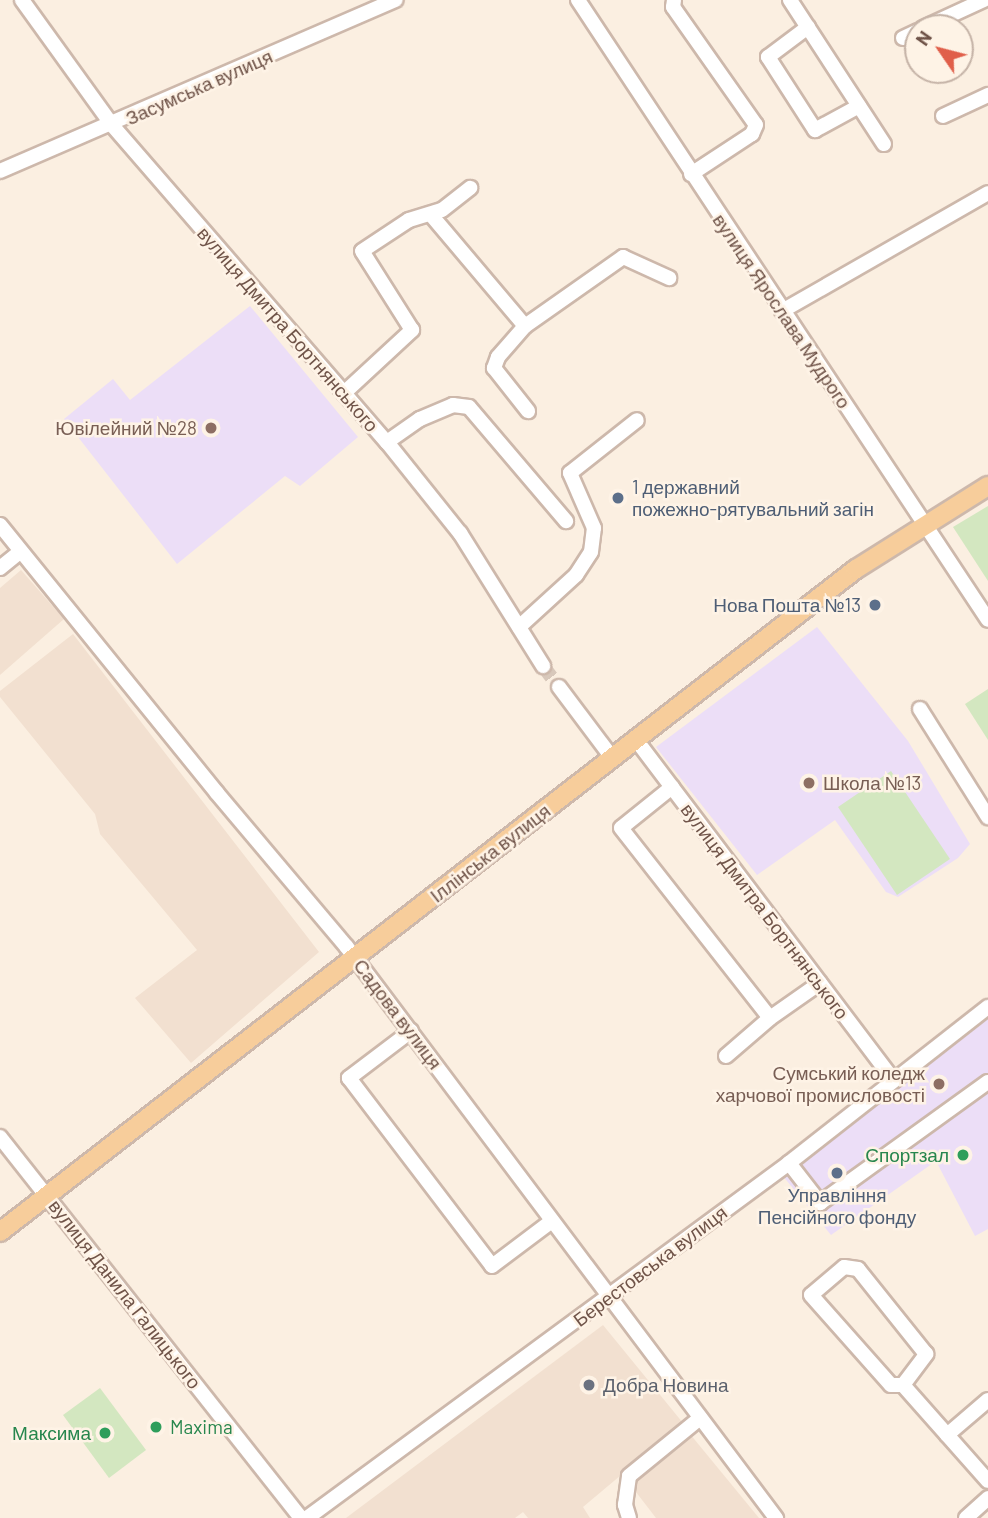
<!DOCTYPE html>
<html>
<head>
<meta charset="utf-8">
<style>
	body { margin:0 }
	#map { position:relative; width:988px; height:1518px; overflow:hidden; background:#fbefe1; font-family:Barlow,sans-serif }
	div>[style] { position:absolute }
	.residential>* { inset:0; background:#f2e0d0 }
	.education>* { inset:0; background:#ecdef7 }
	.green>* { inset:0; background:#d3e7c0 }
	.minor-tunnel>* { height:14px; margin-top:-7px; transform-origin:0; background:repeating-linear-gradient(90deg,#d8c8bb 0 14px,transparent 0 21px) }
	.roads { filter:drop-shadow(2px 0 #cdb8ab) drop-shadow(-2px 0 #cdb8ab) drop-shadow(0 2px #cdb8ab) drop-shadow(0 -2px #cdb8ab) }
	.minor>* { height:14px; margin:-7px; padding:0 7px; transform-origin:7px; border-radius:7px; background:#fff }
	.major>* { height:18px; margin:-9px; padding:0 9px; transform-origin:9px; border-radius:9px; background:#f7cd9b }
	.dots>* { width:19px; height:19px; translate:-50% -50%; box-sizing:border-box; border:4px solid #fef3e6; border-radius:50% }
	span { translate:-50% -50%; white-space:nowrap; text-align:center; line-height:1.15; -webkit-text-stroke:5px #fef3e6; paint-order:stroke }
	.street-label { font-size:19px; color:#705449 }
	.education-label { font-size:19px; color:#785e54 }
	.right { translate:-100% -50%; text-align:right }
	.left { translate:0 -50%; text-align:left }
	.service-label { font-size:19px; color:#4e5e75 }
	.leisure-label { font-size:19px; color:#27864d }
	.worship-label { font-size:19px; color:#5b616d }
	.north { position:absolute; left:904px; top:14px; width:70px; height:70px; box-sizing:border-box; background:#fef3e6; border:2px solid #c5b3a7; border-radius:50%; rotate:305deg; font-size:19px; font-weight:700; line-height:28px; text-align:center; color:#705449 }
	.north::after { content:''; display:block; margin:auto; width:24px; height:32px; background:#e05f4a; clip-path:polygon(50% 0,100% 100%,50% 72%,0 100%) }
</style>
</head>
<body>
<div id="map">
	<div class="residential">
		<i style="clip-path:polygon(21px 570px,64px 619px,0 675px,0 588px)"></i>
		<i style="clip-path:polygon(73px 634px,319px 952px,191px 1063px,135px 998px,197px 950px,100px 834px,95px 814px,0 697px,0 691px)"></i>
		<i style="clip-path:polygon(603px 1325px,683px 1423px,583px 1507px,590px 1518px,528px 1518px,523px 1512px,515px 1518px,346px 1518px)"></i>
		<i style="clip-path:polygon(690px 1434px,759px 1518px,656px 1518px,629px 1483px)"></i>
	</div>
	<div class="education">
		<i style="clip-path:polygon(250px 306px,358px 437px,300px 486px,285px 476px,177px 564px,64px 419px,113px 379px,130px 400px)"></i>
		<i style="clip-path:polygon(817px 627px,908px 741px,970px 844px,958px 858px,898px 897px,886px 892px,835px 820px,757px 875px,656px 747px)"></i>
		<i style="clip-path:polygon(988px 1008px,988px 1229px,975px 1236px,936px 1161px,831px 1235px,778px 1170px)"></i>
	</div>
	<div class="green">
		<i style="clip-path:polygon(988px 506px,988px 581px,953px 527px)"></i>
		<i style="clip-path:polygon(988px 689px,988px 740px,965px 704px)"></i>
		<i style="clip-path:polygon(891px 771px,950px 859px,897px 895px,838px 807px)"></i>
		<i style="clip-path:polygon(100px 1388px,146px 1450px,109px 1478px,63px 1415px)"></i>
	</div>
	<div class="minor-tunnel">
		<i style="left:543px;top:666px;width:26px;rotate:53deg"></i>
	</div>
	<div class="roads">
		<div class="minor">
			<i style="left:22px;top:0;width:154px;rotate:54.2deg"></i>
			<i style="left:112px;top:125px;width:420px;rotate:49.1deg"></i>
			<i style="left:387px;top:442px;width:117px;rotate:51.3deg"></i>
			<i style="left:460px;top:533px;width:157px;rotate:58deg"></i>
			<i style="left:578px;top:0;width:743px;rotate:56.52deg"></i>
			<i style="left:674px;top:0;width:7px;rotate:98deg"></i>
			<i style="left:673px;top:7px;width:144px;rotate:54.9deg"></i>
			<i style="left:756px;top:125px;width:10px;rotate:114deg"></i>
			<i style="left:752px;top:134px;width:73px;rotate:146.7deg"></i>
			<i style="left:790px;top:0;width:172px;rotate:56.9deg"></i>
			<i style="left:808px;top:27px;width:50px;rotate:143.1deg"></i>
			<i style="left:768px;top:57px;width:87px;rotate:57.2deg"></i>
			<i style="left:815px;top:130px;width:50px;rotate:-28.6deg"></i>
			<i style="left:923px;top:28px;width:67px;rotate:-24.7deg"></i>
			<i style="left:903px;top:38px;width:17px;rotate:-25deg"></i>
			<i style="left:943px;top:116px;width:50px;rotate:-25deg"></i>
			<i style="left:0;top:171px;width:431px;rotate:-23.4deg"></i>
			<i style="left:432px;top:216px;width:144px;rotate:49.8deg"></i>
			<i style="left:525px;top:326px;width:120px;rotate:-35.1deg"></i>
			<i style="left:623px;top:257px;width:51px;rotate:24.5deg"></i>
			<i style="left:782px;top:311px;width:237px;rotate:-29.8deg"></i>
			<i style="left:525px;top:326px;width:41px;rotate:131.1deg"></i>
			<i style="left:498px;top:357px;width:12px;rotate:110deg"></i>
			<i style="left:494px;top:368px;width:55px;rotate:51.7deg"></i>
			<i style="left:344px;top:393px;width:93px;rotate:-42.8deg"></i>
			<i style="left:412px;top:330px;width:93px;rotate:-122.3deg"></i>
			<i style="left:362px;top:251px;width:56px;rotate:-33.4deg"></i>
			<i style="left:409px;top:220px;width:34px;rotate:-17deg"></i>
			<i style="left:442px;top:210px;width:36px;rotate:-38deg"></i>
			<i style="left:387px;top:442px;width:40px;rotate:-34.9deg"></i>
			<i style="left:420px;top:419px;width:36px;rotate:-23deg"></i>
			<i style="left:453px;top:405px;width:16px;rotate:7deg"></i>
			<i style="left:469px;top:407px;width:150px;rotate:49.6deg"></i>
			<i style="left:0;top:525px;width:345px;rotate:51deg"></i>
			<i style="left:217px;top:793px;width:200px;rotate:49.9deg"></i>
			<i style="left:346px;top:946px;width:716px;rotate:53.07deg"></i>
			<i style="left:0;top:568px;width:26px;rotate:-39deg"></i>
			<i style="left:519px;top:627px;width:77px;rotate:-42.4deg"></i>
			<i style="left:576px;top:575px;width:27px;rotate:-57deg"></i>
			<i style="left:591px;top:552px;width:24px;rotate:-83deg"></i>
			<i style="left:594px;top:528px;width:60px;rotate:-113.6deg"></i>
			<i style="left:570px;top:473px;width:85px;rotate:-38.3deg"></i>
			<i style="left:559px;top:687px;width:90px;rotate:53.1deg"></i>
			<i style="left:920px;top:709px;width:128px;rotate:57.8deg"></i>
			<i style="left:637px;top:741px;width:425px;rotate:52.9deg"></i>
			<i style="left:672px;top:787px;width:65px;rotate:141.2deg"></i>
			<i style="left:621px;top:828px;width:241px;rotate:51.9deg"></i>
			<i style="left:770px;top:1018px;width:61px;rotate:-35deg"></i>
			<i style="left:411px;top:1031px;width:78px;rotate:142.8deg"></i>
			<i style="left:349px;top:1078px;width:236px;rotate:52.7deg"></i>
			<i style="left:492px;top:1266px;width:75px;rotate:-36.9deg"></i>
			<i style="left:726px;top:1056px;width:58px;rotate:-40.8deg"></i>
			<i style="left:0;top:1137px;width:486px;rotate:51.7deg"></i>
			<i style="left:789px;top:1163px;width:51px;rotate:52.2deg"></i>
			<i style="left:820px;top:1203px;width:207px;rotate:-35.8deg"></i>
			<i style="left:903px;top:1385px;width:39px;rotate:-53deg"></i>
			<i style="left:926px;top:1354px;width:109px;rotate:-128.7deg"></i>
			<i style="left:858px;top:1269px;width:14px;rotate:-172deg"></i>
			<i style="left:844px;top:1267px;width:43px;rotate:139.7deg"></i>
			<i style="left:811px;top:1295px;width:120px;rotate:48.4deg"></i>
			<i style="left:891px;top:1385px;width:12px"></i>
			<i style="left:903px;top:1385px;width:128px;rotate:48.5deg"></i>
			<i style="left:947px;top:1435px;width:54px;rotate:-40.5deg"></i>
			<i style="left:307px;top:1518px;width:599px;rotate:-36.37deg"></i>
			<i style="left:789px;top:1163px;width:253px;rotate:-38.1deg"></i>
			<i style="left:629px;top:1518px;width:14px;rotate:-107deg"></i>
			<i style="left:625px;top:1505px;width:29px;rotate:-82deg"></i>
			<i style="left:629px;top:1476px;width:92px;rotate:-39.2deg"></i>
			<i style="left:966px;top:1518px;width:30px;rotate:-42deg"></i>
		</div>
		<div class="major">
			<i style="left:0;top:1232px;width:1083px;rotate:-37.76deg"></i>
			<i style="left:856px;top:569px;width:156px;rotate:-32.2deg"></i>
		</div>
	</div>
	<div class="dots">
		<i style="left:211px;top:428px;background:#8d6e63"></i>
		<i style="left:618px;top:498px;background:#5c6f8a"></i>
		<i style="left:875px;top:605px;background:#5c6f8a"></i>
		<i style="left:809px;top:783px;background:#8d6e63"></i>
		<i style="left:939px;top:1084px;background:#8d6e63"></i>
		<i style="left:963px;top:1155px;background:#2e9e5b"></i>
		<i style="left:837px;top:1173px;background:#5c6f8a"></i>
		<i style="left:589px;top:1385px;background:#6b7280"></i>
		<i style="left:156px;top:1427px;background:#2e9e5b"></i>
		<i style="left:105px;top:1433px;background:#2e9e5b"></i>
	</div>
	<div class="street-label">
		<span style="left:199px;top:87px;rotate:-24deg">Засумська вулиця</span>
		<span style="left:782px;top:311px;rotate:56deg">вулиця Ярослава Мудрого</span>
		<span style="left:288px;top:329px;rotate:49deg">вулиця Дмитра Бортнянського</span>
		<span style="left:490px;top:853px;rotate:-38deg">Іллінська вулиця</span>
		<span style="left:765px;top:911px;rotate:53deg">вулиця Дмитра Бортнянського</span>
		<span style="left:398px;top:1014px;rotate:53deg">Садова вулиця</span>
		<span style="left:650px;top:1266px;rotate:-37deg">Берестовська вулиця</span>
		<span style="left:125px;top:1294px;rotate:52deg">вулиця Данила Галицького</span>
	</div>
	<div class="education-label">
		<span class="right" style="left:197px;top:428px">Ювілейний №28</span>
		<span class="left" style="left:823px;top:783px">Школа №13</span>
		<span class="right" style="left:925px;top:1084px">Сумський коледж<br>харчової промисловості</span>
	</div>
	<div class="service-label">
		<span class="left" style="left:632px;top:498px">1 державний<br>пожежно-рятувальний загін</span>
		<span class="right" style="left:861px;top:605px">Нова Пошта №13</span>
		<span style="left:837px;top:1206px">Управління<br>Пенсійного фонду</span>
	</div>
	<div class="leisure-label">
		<span class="right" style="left:949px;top:1155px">Спортзал</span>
		<span class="left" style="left:170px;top:1427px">Maxima</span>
		<span class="right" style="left:91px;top:1433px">Максима</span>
	</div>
	<div class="worship-label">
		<span class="left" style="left:603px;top:1385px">Добра Новина</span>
	</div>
	<div class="north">N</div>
</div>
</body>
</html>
